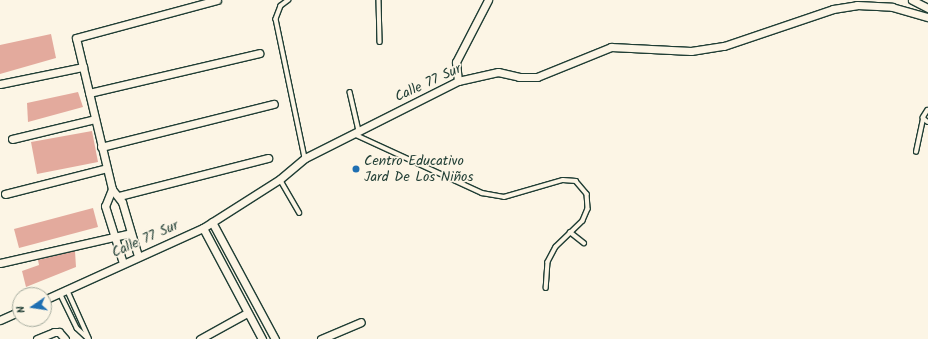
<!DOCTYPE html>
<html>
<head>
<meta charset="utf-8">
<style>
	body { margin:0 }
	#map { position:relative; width:928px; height:339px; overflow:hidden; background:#fcf5e5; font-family:Kalam,sans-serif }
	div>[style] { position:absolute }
	.building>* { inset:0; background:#e3aa9d }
	.roads { filter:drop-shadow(1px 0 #1f3d34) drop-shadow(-1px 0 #1f3d34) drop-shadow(0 1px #1f3d34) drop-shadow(0 -1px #1f3d34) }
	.lane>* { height:3.5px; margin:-1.75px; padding:0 1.75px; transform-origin:1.75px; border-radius:1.75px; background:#fcf5e5 }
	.street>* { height:7px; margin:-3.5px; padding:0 3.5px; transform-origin:3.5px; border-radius:3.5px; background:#fcf5e5 }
	.dots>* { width:11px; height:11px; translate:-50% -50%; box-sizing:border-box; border:2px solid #fcf5e5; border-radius:50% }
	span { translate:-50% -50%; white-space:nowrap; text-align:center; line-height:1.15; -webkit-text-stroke:3.5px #fcf5e5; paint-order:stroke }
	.street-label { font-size:14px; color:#1f3d34 }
	.poi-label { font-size:14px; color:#1f3d34 }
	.left { translate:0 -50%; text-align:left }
	.north { position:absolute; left:12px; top:287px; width:40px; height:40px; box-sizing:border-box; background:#fcf5e5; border:1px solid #a4ab9e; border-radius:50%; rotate:257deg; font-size:11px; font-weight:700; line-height:16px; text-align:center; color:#1f3d34 }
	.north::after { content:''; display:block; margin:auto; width:14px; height:18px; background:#1f6fb2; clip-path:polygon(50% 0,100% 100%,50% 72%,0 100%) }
</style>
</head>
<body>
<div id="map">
	<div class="building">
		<i style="clip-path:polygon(51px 34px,56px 58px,0 74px,0 45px)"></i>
		<i style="clip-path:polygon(78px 92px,83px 107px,28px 122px,27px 103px)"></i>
		<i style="clip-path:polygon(92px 131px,98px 162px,37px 174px,31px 142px)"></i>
		<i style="clip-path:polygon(93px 208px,98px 227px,19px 248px,14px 229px)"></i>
		<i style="clip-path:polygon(75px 251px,76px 267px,26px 287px,22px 271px,39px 265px,38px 260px)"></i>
	</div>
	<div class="roads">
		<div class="lane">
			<i style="left:289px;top:0;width:10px;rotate:143deg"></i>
			<i style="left:281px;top:6px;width:14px;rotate:111deg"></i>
			<i style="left:276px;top:19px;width:142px;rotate:78.2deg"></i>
			<i style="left:379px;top:0;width:42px;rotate:88.6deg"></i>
			<i style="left:350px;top:92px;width:40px;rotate:77deg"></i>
			<i style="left:928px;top:110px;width:9px;rotate:122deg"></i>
			<i style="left:923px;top:118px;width:6px;rotate:39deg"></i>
			<i style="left:354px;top:134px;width:141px;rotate:24.7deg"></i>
			<i style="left:482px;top:193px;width:22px;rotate:10deg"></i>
			<i style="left:504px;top:197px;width:61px;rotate:-16.1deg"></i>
			<i style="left:563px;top:180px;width:13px;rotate:4deg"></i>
			<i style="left:576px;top:181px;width:17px;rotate:50deg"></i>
			<i style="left:587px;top:194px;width:15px;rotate:86deg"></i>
			<i style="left:588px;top:209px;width:13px;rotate:113deg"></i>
			<i style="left:583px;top:221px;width:37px;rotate:136deg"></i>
			<i style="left:556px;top:247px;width:17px;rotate:118deg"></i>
			<i style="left:548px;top:262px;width:26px;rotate:94deg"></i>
			<i style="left:916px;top:152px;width:35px;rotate:-78deg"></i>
			<i style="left:280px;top:179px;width:39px;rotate:60deg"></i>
			<i style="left:570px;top:232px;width:18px;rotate:38deg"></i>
			<i style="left:67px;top:289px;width:54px;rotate:65.8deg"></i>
			<i style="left:60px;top:293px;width:39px;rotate:64deg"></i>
			<i style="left:77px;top:328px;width:16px;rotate:43deg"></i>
		</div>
		<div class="street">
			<i style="left:912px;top:0;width:18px;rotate:27deg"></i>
			<i style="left:458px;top:81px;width:19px;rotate:-96deg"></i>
			<i style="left:456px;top:62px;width:70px;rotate:-62.7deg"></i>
			<i style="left:0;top:84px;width:85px;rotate:-11.6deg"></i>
			<i style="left:89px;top:93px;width:175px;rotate:-13.2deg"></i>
			<i style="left:12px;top:139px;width:85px;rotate:-13.5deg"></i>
			<i style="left:101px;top:147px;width:178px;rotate:-14deg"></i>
			<i style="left:112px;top:189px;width:18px;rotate:112deg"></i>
			<i style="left:105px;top:206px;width:60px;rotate:72.5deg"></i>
			<i style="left:5px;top:194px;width:105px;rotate:-14.3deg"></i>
			<i style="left:119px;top:196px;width:154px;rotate:-14.3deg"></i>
			<i style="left:212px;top:222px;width:133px;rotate:61.7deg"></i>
			<i style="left:203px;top:228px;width:126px;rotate:62deg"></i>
			<i style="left:138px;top:256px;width:56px;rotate:-106.5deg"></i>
			<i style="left:122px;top:202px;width:16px;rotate:-128deg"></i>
			<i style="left:112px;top:189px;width:155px;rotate:-103.4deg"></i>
			<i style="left:76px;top:38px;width:146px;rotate:-15.1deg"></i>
			<i style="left:0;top:263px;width:134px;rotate:-12.9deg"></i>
			<i style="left:44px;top:300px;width:175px;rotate:-24.4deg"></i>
			<i style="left:203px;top:228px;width:91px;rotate:-32.5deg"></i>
			<i style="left:280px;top:179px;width:33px;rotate:-40deg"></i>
			<i style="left:305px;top:158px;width:171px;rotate:-26.7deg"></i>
			<i style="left:458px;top:81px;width:41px;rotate:-12.7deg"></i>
			<i style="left:498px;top:72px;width:22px;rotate:13deg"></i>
			<i style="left:519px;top:77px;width:18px"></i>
			<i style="left:537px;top:77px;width:80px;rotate:-22.1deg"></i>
			<i style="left:611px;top:47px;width:80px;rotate:2.9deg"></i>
			<i style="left:691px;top:51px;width:33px;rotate:-9deg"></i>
			<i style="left:724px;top:46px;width:115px;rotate:-18.7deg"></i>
			<i style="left:833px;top:9px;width:24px;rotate:-9deg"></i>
			<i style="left:857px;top:5px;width:35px;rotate:3deg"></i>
			<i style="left:892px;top:7px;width:37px;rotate:16deg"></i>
			<i style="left:0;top:320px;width:22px;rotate:-24deg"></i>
			<i style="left:37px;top:339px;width:18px;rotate:-22deg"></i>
			<i style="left:54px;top:332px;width:5px"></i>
			<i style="left:59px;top:332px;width:9px;rotate:49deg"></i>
			<i style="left:200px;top:339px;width:54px;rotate:-29deg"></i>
			<i style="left:321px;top:339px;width:43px;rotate:-23deg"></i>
		</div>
	</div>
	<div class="dots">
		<i style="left:356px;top:169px;background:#1f6fb2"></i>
	</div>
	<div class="street-label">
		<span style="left:428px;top:83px;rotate:-25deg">Calle 77 Sur</span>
		<span style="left:145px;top:239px;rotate:-24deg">Calle 77 Sur</span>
	</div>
	<div class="poi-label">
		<span class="left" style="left:364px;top:169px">Centro Educativo<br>Jard De Los Niños</span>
	</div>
	<div class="north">N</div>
</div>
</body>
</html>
